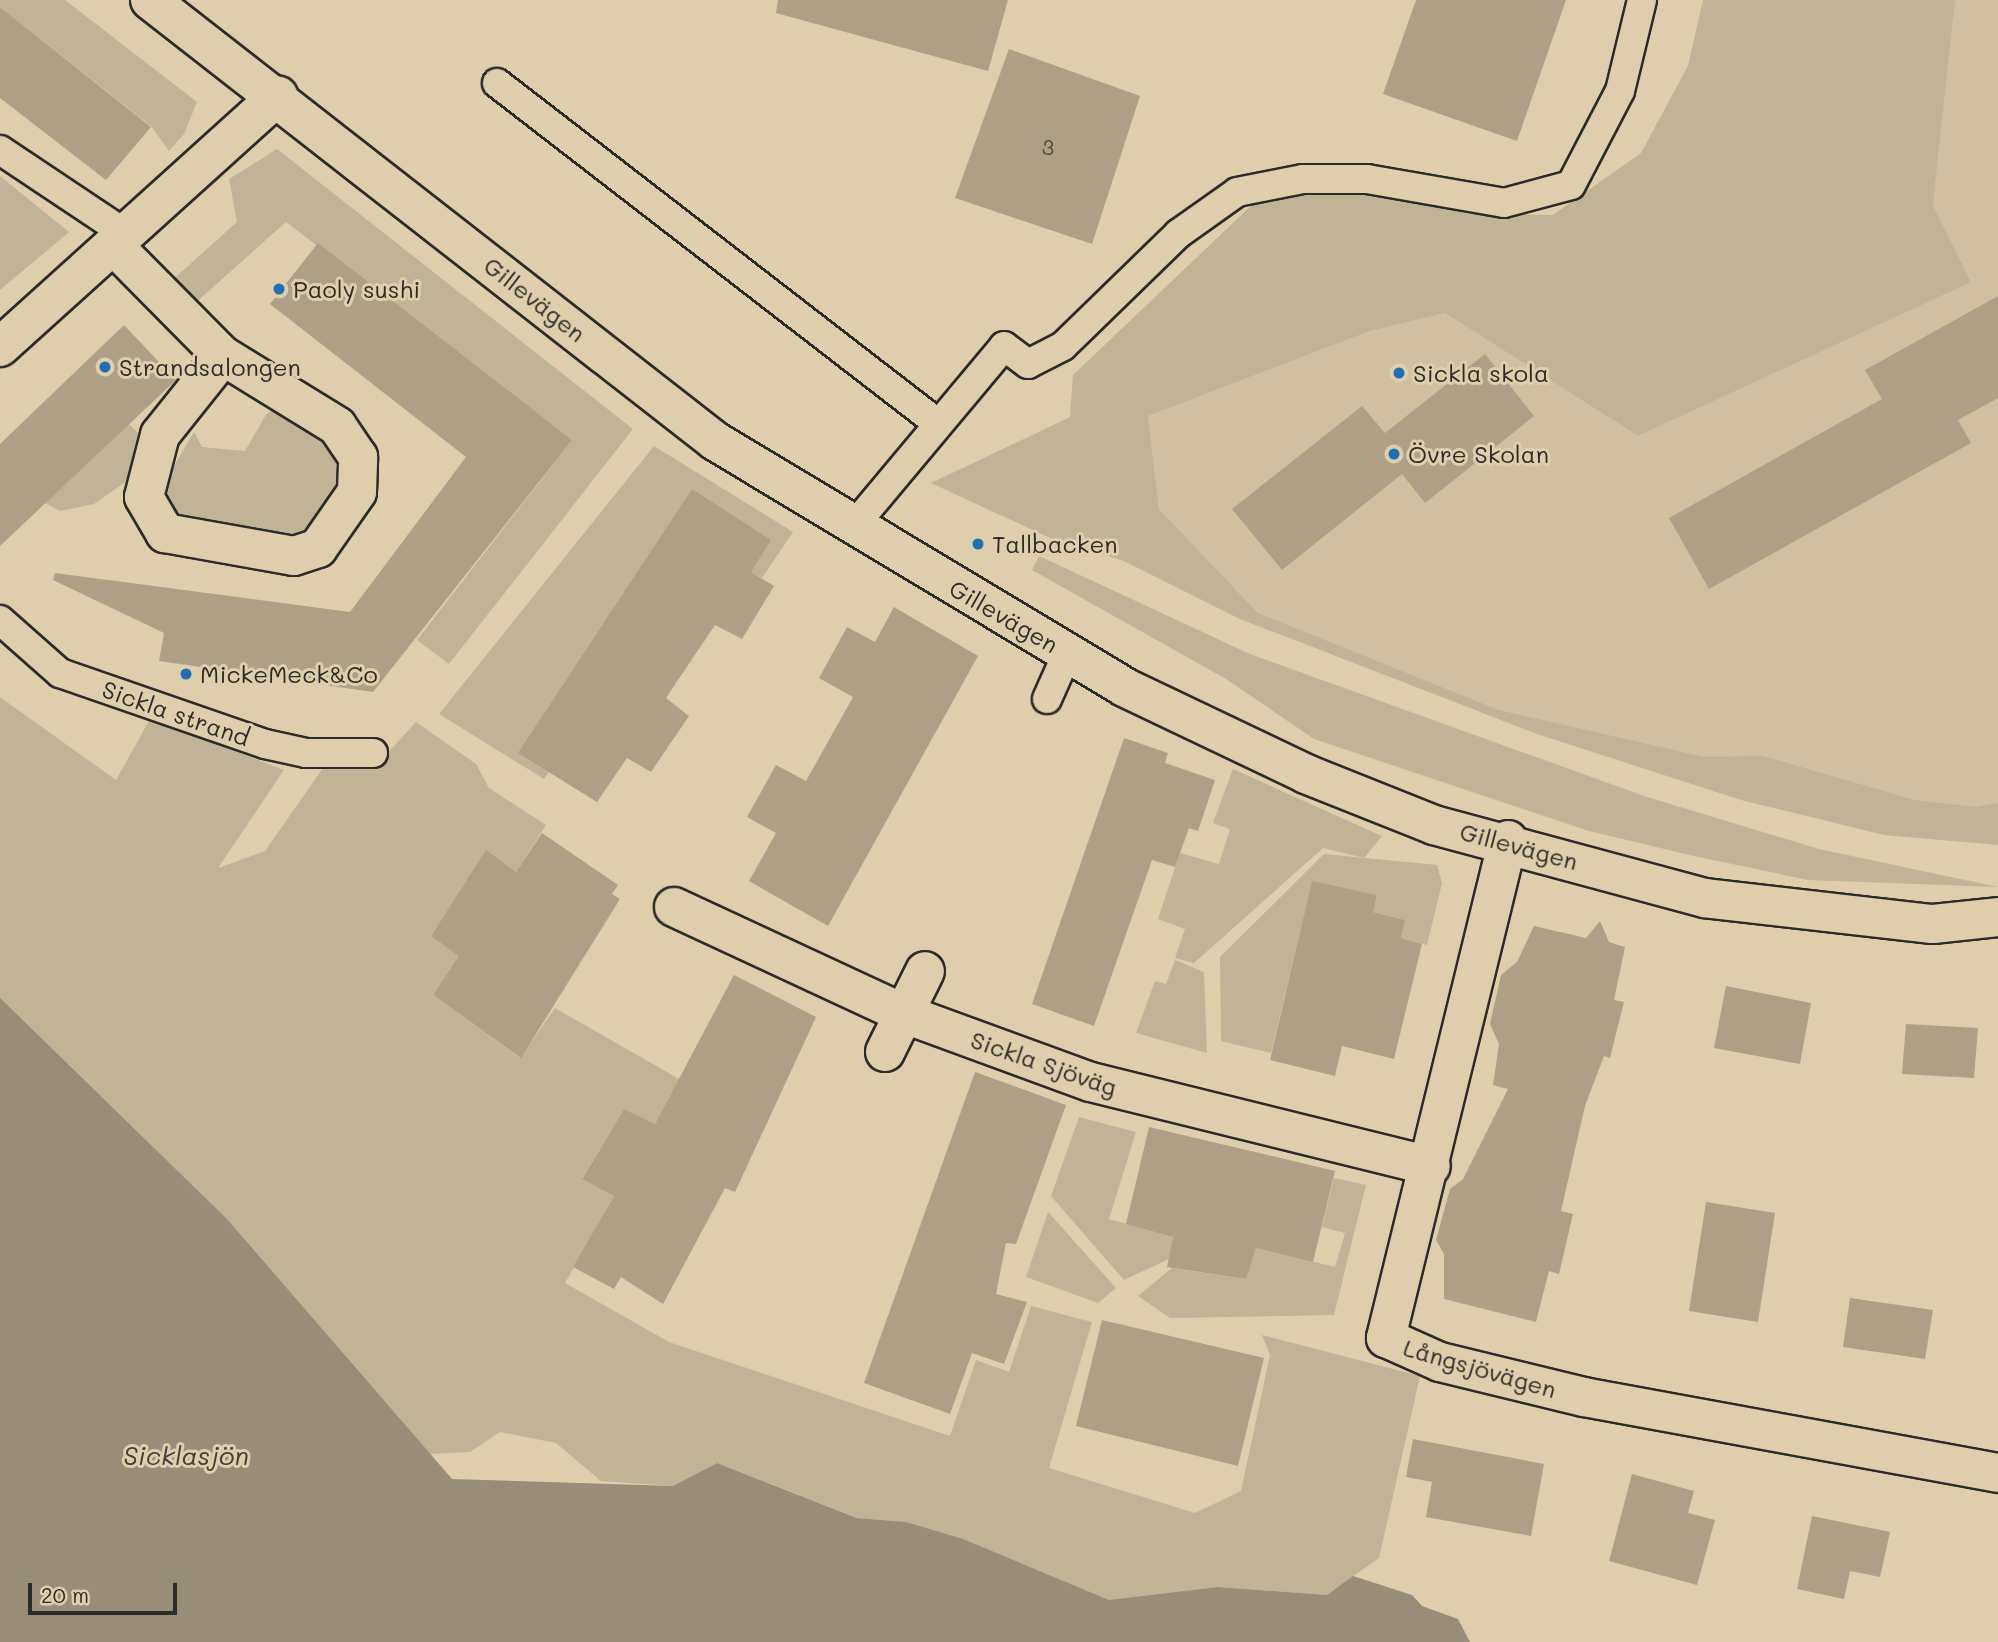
<!DOCTYPE html>
<html>
<head>
<meta charset="utf-8">
<style>
	body { margin:0 }
	#map { position:relative; width:1998px; height:1642px; overflow:hidden; background:#dfceab; font-family:Mali,sans-serif }
	div>[style] { position:absolute }
	.built>* { inset:0; background:#d0c0a0 }
	.green>* { inset:0; background:#c1b396 }
	.water>* { inset:0; background:#988d79 }
	.building>* { inset:0; background:#ada087 }
	.roads { filter:drop-shadow(2px 0 #2b2b2b) drop-shadow(-2px 0 #2b2b2b) drop-shadow(0 2px #2b2b2b) drop-shadow(0 -2px #2b2b2b) }
	.service>* { height:28px; margin:-14px; padding:0 14px; transform-origin:14px; border-radius:14px; background:#dfceab }
	.minor>* { height:38px; margin:-19px; padding:0 19px; transform-origin:19px; border-radius:19px; background:#dfceab }
	.dots>* { width:19px; height:19px; translate:-50% -50%; box-sizing:border-box; border:4px solid #dfceab; border-radius:50% }
	span { translate:-50% -50%; white-space:nowrap; text-align:center; line-height:1.15; -webkit-text-stroke:6px #dfceab; paint-order:stroke }
	.number-label { font-size:21px; color:#4c4842 }
	.number-label span { -webkit-text-stroke-width:0 }
	.poi-label { font-size:24px; color:#2b2b2b }
	.left { translate:0 -50%; text-align:left }
	.street-label { font-size:24px; color:#2b2b2b }
	.water-label { font-size:26px; color:#413f3b; font-style:italic }
	.scale { position:absolute; left:28px; top:1583px; width:149px; height:32px; box-sizing:border-box; border:4px solid #2b2b2b; border-top:0; padding-left:9px; font-size:21px; line-height:24px; white-space:nowrap; color:#2b2b2b; -webkit-text-stroke:5px #dfceab; paint-order:stroke }
</style>
</head>
<body>
<div id="map">
	<div class="built">
		<i style="clip-path:polygon(1955px 0,1998px 0,1998px 829px,1499px 710px,1258px 613px,1159px 509px,1148px 416px,1370px 331px,1445px 313px,1638px 436px,1971px 281px,1933px 205px)"></i>
	</div>
	<div class="green">
		<i style="clip-path:polygon(0 0,65px 0,197px 102px,184px 134px,169px 151px,151px 126px,0 7px)"></i>
		<i style="clip-path:polygon(1703px 0,1955px 0,1933px 205px,1971px 282px,1638px 436px,1445px 313px,1370px 331px,1148px 416px,1159px 509px,1258px 613px,1499px 710px,1704px 757px,1763px 756px,1915px 800px,1976px 807px,1998px 803px,1998px 845px,1884px 835px,1741px 800px,1537px 734px,1240px 619px,1124px 561px,1052px 539px,931px 483px,1070px 417px,1073px 375px,1253px 204px,1329px 185px,1471px 214px,1553px 215px,1641px 153px,1688px 66px)"></i>
		<i style="clip-path:polygon(277px 149px,633px 429px,449px 664px,417px 640px,572px 440px,286px 222px,192px 306px,169px 283px,237px 222px,229px 179px)"></i>
		<i style="clip-path:polygon(0 176px,69px 232px,0 290px)"></i>
		<i style="clip-path:polygon(284px 407px,334px 446px,339px 459px,341px 483px,307px 531px,285px 540px,174px 521px,164px 504px,167px 478px,194px 432px,202px 447px,245px 451px,267px 413px)"></i>
		<i style="clip-path:polygon(128px 423px,147px 442px,131px 478px,94px 504px,60px 511px,45px 503px)"></i>
		<i style="clip-path:polygon(654px 446px,793px 532px,762px 578px,751px 572px,519px 753px,549px 772px,544px 779px,439px 714px)"></i>
		<i style="clip-path:polygon(1039px 556px,1250px 654px,1647px 797px,1819px 849px,1998px 887px,1808px 880px,1694px 856px,1589px 831px,1314px 739px,1226px 679px,1032px 570px)"></i>
		<i style="clip-path:polygon(0 697px,116px 780px,150px 719px,284px 770px,218px 868px,265px 851px,323px 768px,374px 768px,416px 722px,476px 764px,489px 788px,546px 825px,516px 872px,486px 851px,431px 936px,451px 950px,464px 950px,433px 995px,520px 1058px,555px 1008px,679px 1079px,655px 1124px,624px 1109px,582px 1178px,614px 1196px,565px 1283px,669px 1342px,950px 1436px,976px 1360px,1009px 1372px,1031px 1306px,1092px 1322px,1049px 1468px,1195px 1513px,1241px 1491px,1270px 1355px,1262px 1335px,1420px 1376px,1379px 1558px,1327px 1595px,1217px 1587px,1109px 1600px,906px 1522px,858px 1518px,717px 1463px,673px 1486px,601px 1481px,556px 1443px,500px 1432px,470px 1452px,409px 1455px,0 1014px)"></i>
		<i style="clip-path:polygon(1233px 769px,1382px 836px,1364px 858px,1323px 848px,1194px 963px,1175px 958px,1185px 929px,1158px 919px,1180px 853px,1219px 864px,1230px 829px,1213px 823px)"></i>
		<i style="clip-path:polygon(1324px 854px,1437px 865px,1442px 883px,1427px 945px,1401px 938px,1405px 920px,1373px 912px,1377px 895px,1312px 882px,1271px 1053px,1221px 1041px,1220px 957px)"></i>
		<i style="clip-path:polygon(1175px 960px,1204px 972px,1207px 1053px,1136px 1033px,1155px 981px,1166px 984px)"></i>
		<i style="clip-path:polygon(1079px 1117px,1136px 1132px,1109px 1219px,1173px 1237px,1169px 1259px,1124px 1280px,1051px 1196px)"></i>
		<i style="clip-path:polygon(1334px 1178px,1366px 1185px,1334px 1315px,1170px 1318px,1138px 1296px,1172px 1268px,1245px 1279px,1256px 1248px,1335px 1267px,1345px 1233px,1322px 1227px)"></i>
		<i style="clip-path:polygon(1048px 1212px,1116px 1288px,1098px 1303px,1026px 1277px)"></i>
	</div>
	<div class="water">
		<i style="clip-path:polygon(0 998px,227px 1219px,452px 1479px,673px 1486px,717px 1463px,857px 1518px,906px 1522px,963px 1539px,1109px 1600px,1217px 1587px,1327px 1595px,1353px 1576px,1412px 1595px,1422px 1606px,1458px 1619px,1470px 1642px,0 1642px)"></i>
	</div>
	<div class="building">
		<i style="clip-path:polygon(778px 0,1008px 0,988px 71px,776px 13px)"></i>
		<i style="clip-path:polygon(1416px 0,1566px 0,1517px 141px,1383px 94px)"></i>
		<i style="clip-path:polygon(0 7px,151px 127px,106px 180px,0 98px)"></i>
		<i style="clip-path:polygon(1009px 49px,1140px 96px,1092px 244px,955px 198px)"></i>
		<i style="clip-path:polygon(318px 243px,572px 440px,373px 692px,159px 661px,164px 633px,53px 580px,55px 573px,350px 612px,466px 457px,270px 304px)"></i>
		<i style="clip-path:polygon(1998px 296px,1998px 398px,1958px 420px,1971px 443px,1709px 589px,1669px 518px,1882px 399px,1865px 370px)"></i>
		<i style="clip-path:polygon(124px 325px,176px 380px,0 546px,0 444px)"></i>
		<i style="clip-path:polygon(1485px 354px,1534px 416px,1425px 503px,1402px 474px,1282px 570px,1232px 509px,1362px 406px,1385px 433px)"></i>
		<i style="clip-path:polygon(692px 489px,771px 540px,751px 572px,774px 586px,742px 639px,715px 625px,666px 698px,689px 716px,651px 772px,627px 758px,597px 802px,518px 753px)"></i>
		<i style="clip-path:polygon(894px 607px,978px 656px,828px 926px,749px 881px,776px 833px,747px 817px,776px 765px,806px 781px,853px 697px,819px 678px,847px 627px,875px 642px)"></i>
		<i style="clip-path:polygon(1124px 738px,1168px 753px,1165px 763px,1215px 780px,1198px 831px,1189px 828px,1175px 867px,1152px 860px,1094px 1026px,1032px 1004px)"></i>
		<i style="clip-path:polygon(542px 833px,618px 885px,612px 894px,620px 899px,521px 1058px,433px 995px,459px 956px,431px 936px,486px 850px,516px 872px)"></i>
		<i style="clip-path:polygon(1312px 881px,1377px 895px,1373px 912px,1405px 920px,1401px 938px,1422px 944px,1394px 1059px,1342px 1046px,1335px 1076px,1270px 1060px)"></i>
		<i style="clip-path:polygon(1600px 921px,1609px 942px,1625px 947px,1614px 1000px,1624px 1002px,1610px 1058px,1604px 1056px,1585px 1106px,1561px 1211px,1573px 1214px,1559px 1274px,1549px 1271px,1536px 1322px,1444px 1299px,1444px 1254px,1436px 1240px,1450px 1189px,1463px 1179px,1508px 1089px,1493px 1085px,1499px 1044px,1490px 1024px,1501px 975px,1517px 962px,1534px 926px,1586px 938px)"></i>
		<i style="clip-path:polygon(734px 975px,816px 1017px,735px 1192px,725px 1188px,663px 1304px,621px 1277px,614px 1289px,573px 1267px,614px 1196px,582px 1179px,624px 1109px,655px 1124px)"></i>
		<i style="clip-path:polygon(1726px 986px,1811px 1003px,1800px 1064px,1714px 1048px)"></i>
		<i style="clip-path:polygon(1906px 1024px,1978px 1028px,1974px 1078px,1902px 1074px)"></i>
		<i style="clip-path:polygon(975px 1072px,1066px 1105px,1016px 1244px,1006px 1243px,996px 1294px,1027px 1302px,1004px 1364px,972px 1353px,950px 1414px,864px 1383px)"></i>
		<i style="clip-path:polygon(1149px 1127px,1335px 1171px,1313px 1262px,1256px 1248px,1246px 1279px,1167px 1267px,1173px 1237px,1126px 1224px)"></i>
		<i style="clip-path:polygon(1706px 1202px,1775px 1213px,1758px 1322px,1689px 1311px)"></i>
		<i style="clip-path:polygon(1850px 1298px,1933px 1310px,1925px 1359px,1843px 1347px)"></i>
		<i style="clip-path:polygon(1102px 1320px,1264px 1358px,1238px 1466px,1076px 1426px)"></i>
		<i style="clip-path:polygon(1413px 1439px,1544px 1464px,1531px 1536px,1426px 1517px,1432px 1482px,1406px 1477px)"></i>
		<i style="clip-path:polygon(1632px 1474px,1694px 1491px,1688px 1513px,1715px 1520px,1697px 1585px,1609px 1561px)"></i>
		<i style="clip-path:polygon(1812px 1516px,1890px 1532px,1880px 1577px,1850px 1571px,1844px 1599px,1797px 1589px)"></i>
	</div>
	<div class="roads">
		<div class="service">
			<i style="left:497px;top:83px;width:555px;rotate:37.68deg"></i>
			<i style="left:0;top:150px;width:151px;rotate:33.7deg"></i>
			<i style="left:852px;top:528px;width:237px;rotate:-50.1deg"></i>
			<i style="left:1004px;top:346px;width:30px;rotate:37deg"></i>
			<i style="left:1028px;top:364px;width:39px;rotate:-27deg"></i>
			<i style="left:1063px;top:346px;width:161px;rotate:-44.2deg"></i>
			<i style="left:1178px;top:234px;width:72px;rotate:-35.4deg"></i>
			<i style="left:1237px;top:192px;width:67px;rotate:-11.1deg"></i>
			<i style="left:1303px;top:179px;width:64px"></i>
			<i style="left:1367px;top:179px;width:139px;rotate:9.9deg"></i>
			<i style="left:1504px;top:203px;width:69px;rotate:-15deg"></i>
			<i style="left:1571px;top:185px;width:106px;rotate:-62.5deg"></i>
			<i style="left:1620px;top:91px;width:94px;rotate:-76.4deg"></i>
			<i style="left:0;top:620px;width:80px;rotate:41.5deg"></i>
			<i style="left:60px;top:673px;width:217px;rotate:19.1deg"></i>
			<i style="left:265px;top:744px;width:42px;rotate:12.4deg"></i>
			<i style="left:306px;top:753px;width:67px"></i>
			<i style="left:1047px;top:699px;width:49px;rotate:-66deg"></i>
		</div>
		<div class="minor">
			<i style="left:150px;top:0;width:717px;rotate:37.97deg"></i>
			<i style="left:715px;top:441px;width:477px;rotate:31deg"></i>
			<i style="left:1124px;top:687px;width:202px;rotate:25.5deg"></i>
			<i style="left:1306px;top:774px;width:138px;rotate:21.7deg"></i>
			<i style="left:1434px;top:825px;width:280px;rotate:15.1deg"></i>
			<i style="left:1704px;top:898px;width:230px;rotate:6.5deg"></i>
			<i style="left:1933px;top:924px;width:65px;rotate:-6.1deg"></i>
			<i style="left:113px;top:245px;width:156px;rotate:45.3deg"></i>
			<i style="left:223px;top:356px;width:101px;rotate:128.6deg"></i>
			<i style="left:160px;top:435px;width:64px;rotate:104.5deg"></i>
			<i style="left:144px;top:497px;width:42px;rotate:59.7deg"></i>
			<i style="left:165px;top:533px;width:131px;rotate:10.1deg"></i>
			<i style="left:294px;top:556px;width:25px;rotate:-18deg"></i>
			<i style="left:318px;top:548px;width:68px;rotate:-55.1deg"></i>
			<i style="left:357px;top:492px;width:35px;rotate:-88deg"></i>
			<i style="left:358px;top:457px;width:37px;rotate:-124deg"></i>
			<i style="left:337px;top:426px;width:134px;rotate:-148.4deg"></i>
			<i style="left:0;top:347px;width:375px;rotate:-42.1deg"></i>
			<i style="left:1508px;top:840px;width:513px;rotate:103.77deg"></i>
			<i style="left:1386px;top:1338px;width:59px;rotate:24deg"></i>
			<i style="left:1440px;top:1362px;width:148px;rotate:13.7deg"></i>
			<i style="left:1584px;top:1397px;width:421px;rotate:10.4deg"></i>
			<i style="left:674px;top:907px;width:251px;rotate:24.9deg"></i>
			<i style="left:902px;top:1013px;width:201px;rotate:20.1deg"></i>
			<i style="left:1091px;top:1082px;width:350px;rotate:13.9deg"></i>
			<i style="left:885px;top:1052px;width:90px;rotate:-63.7deg"></i>
		</div>
	</div>
	<div class="dots">
		<i style="left:279px;top:289px;background:#1f6fb2"></i>
		<i style="left:105px;top:367px;background:#1f6fb2"></i>
		<i style="left:1399px;top:373px;background:#1f6fb2"></i>
		<i style="left:1394px;top:454px;background:#1f6fb2"></i>
		<i style="left:978px;top:544px;background:#1f6fb2"></i>
		<i style="left:186px;top:674px;background:#1f6fb2"></i>
	</div>
	<div class="number-label">
		<span style="left:1048px;top:147px">3</span>
	</div>
	<div class="poi-label">
		<span class="left" style="left:293px;top:289px">Paoly sushi</span>
		<span class="left" style="left:119px;top:367px">Strandsalongen</span>
		<span class="left" style="left:1413px;top:373px">Sickla skola</span>
		<span class="left" style="left:1408px;top:454px">Övre Skolan</span>
		<span class="left" style="left:992px;top:544px">Tallbacken</span>
		<span class="left" style="left:200px;top:674px">MickeMeck&amp;Co</span>
	</div>
	<div class="street-label">
		<span style="left:535px;top:299px;rotate:38deg">Gillevägen</span>
		<span style="left:1004px;top:616px;rotate:30deg">Gillevägen</span>
		<span style="left:176px;top:713px;rotate:19deg">Sickla strand</span>
		<span style="left:1519px;top:846px;rotate:15deg">Gillevägen</span>
		<span style="left:1044px;top:1063px;rotate:19deg">Sickla Sjöväg</span>
		<span style="left:1480px;top:1368px;rotate:16deg">Långsjövägen</span>
	</div>
	<div class="water-label">
		<span style="left:186px;top:1456px">Sicklasjön</span>
	</div>
	<div class="scale">20 m</div>
</div>
</body>
</html>
